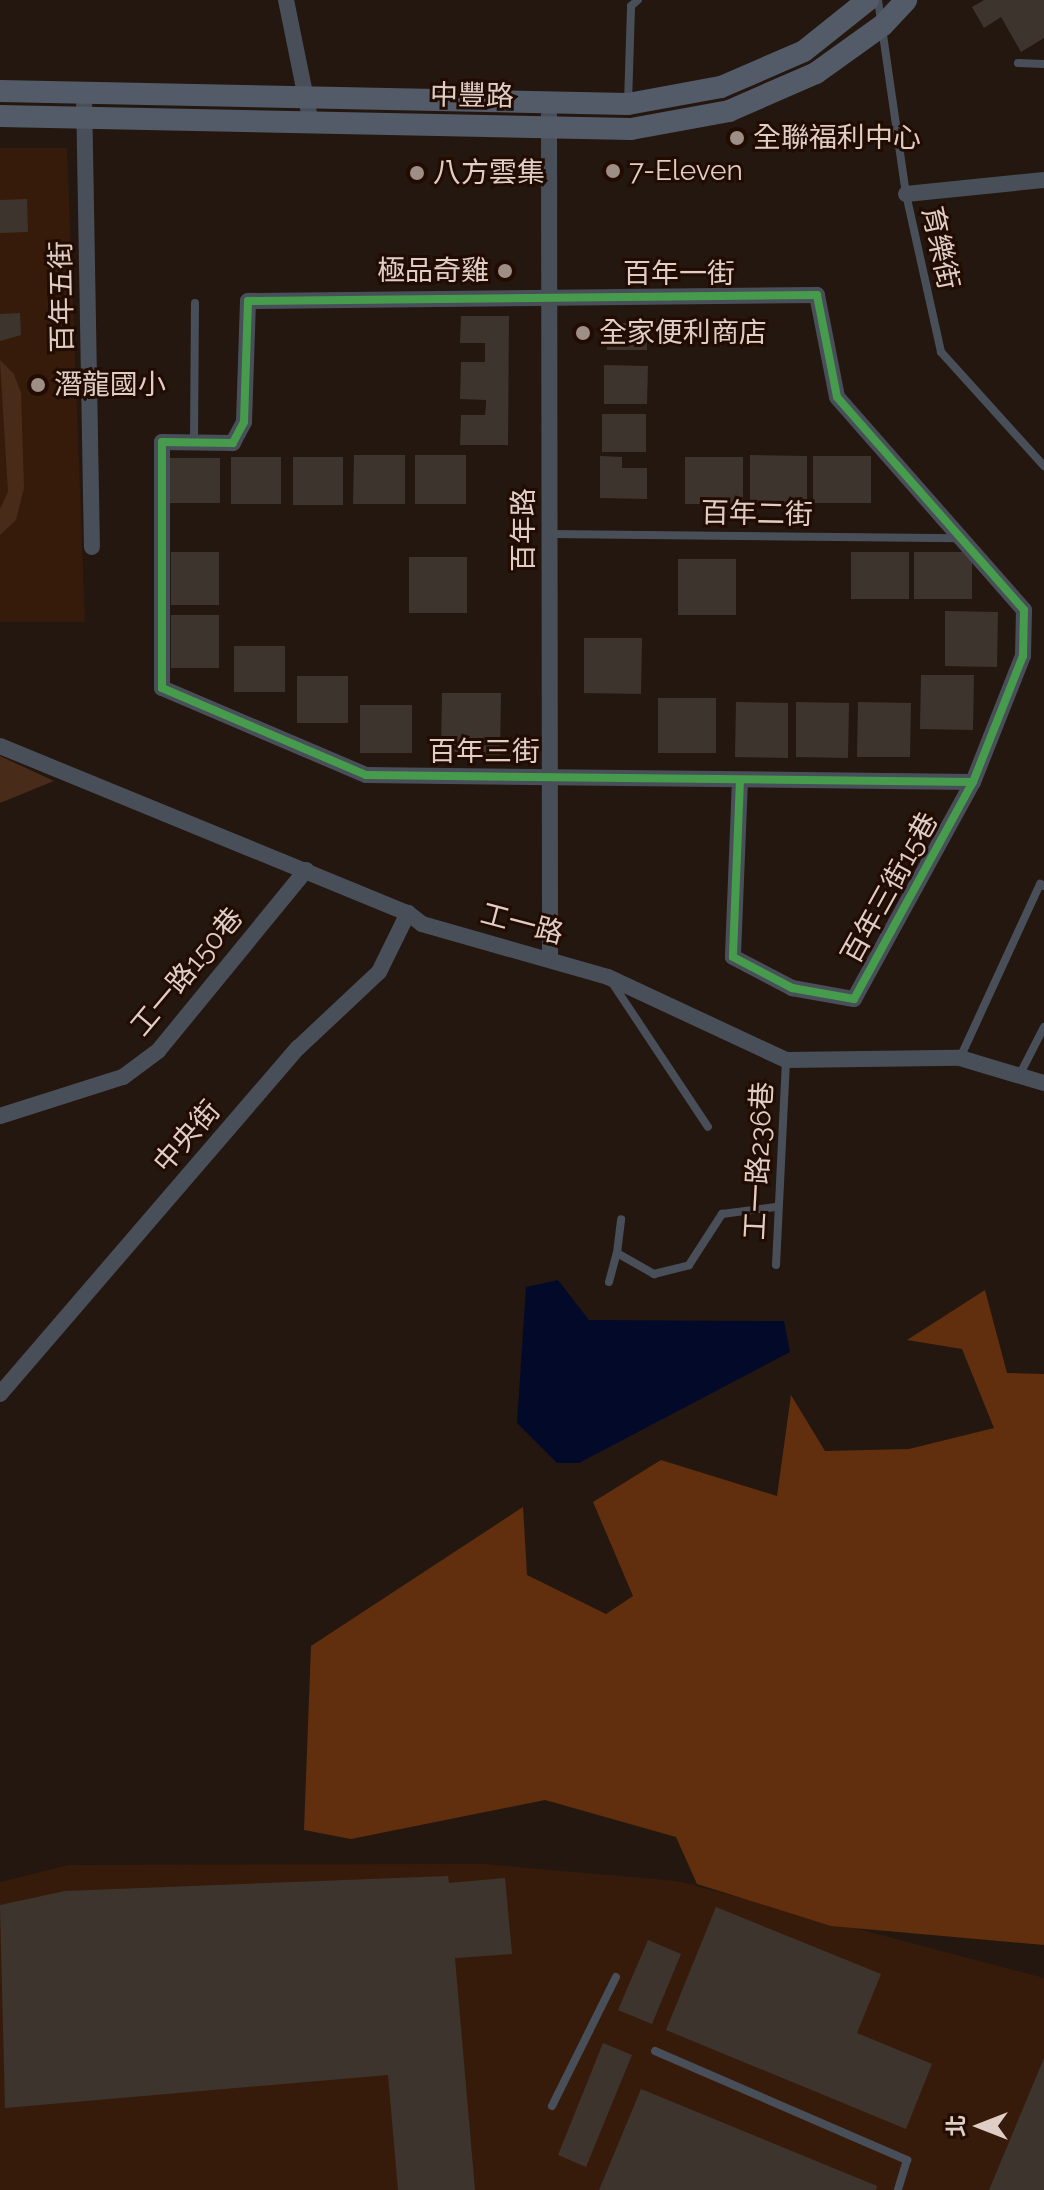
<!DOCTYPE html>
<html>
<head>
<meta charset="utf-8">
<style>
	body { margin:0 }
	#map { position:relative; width:1044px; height:2190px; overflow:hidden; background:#241710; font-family:Raleway,"Noto Sans TC",sans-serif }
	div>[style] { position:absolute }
	.built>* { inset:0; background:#361b0b }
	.green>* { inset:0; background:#492b1a }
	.forest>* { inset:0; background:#612e0e }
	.water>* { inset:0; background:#030a29 }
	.building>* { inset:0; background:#3e342e }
	.lane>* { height:8px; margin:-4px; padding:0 4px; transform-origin:4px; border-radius:4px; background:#494f59 }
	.street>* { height:16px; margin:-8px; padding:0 8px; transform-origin:8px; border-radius:8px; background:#494f59 }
	.secondary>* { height:22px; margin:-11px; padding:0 11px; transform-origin:11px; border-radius:11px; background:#535b68 }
	.cycleway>* { height:8px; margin:-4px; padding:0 4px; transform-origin:4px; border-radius:4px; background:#469c4c }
	.dots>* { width:22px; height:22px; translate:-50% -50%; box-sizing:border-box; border:4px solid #220c02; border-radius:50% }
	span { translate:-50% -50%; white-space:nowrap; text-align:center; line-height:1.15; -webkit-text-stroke:6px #220c02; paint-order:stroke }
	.street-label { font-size:28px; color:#dfcec5 }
	.poi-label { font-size:28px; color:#dfcec5 }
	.left { translate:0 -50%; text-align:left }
	.right { translate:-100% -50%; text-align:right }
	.north { position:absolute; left:940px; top:2086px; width:80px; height:80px; -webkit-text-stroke:6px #220c02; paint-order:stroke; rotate:270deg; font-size:22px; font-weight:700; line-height:32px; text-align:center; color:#dfcec5 }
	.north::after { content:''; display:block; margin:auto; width:28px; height:36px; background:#dfcec5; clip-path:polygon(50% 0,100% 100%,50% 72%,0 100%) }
</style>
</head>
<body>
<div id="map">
	<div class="built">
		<i style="clip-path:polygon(0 148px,67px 148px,85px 622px,0 622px)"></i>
		<i style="clip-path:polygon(483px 1864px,677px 1881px,1044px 1978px,1044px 2190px,0 2190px,0 1882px,68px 1865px)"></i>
	</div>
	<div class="green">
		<i style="clip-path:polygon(0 360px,14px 374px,21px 393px,24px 488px,16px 520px,0 535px,0 509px,8px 492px)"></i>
		<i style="clip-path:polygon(0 756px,54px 781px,0 803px)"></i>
	</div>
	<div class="forest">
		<i style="clip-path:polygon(985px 1290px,1007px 1373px,1044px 1374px,1044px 1945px,831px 1926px,697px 1884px,676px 1837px,545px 1800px,351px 1839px,304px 1830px,311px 1646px,523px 1507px,527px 1575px,606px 1614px,633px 1596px,593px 1502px,661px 1460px,777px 1496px,791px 1395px,825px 1451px,909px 1449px,994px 1428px,962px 1349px,907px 1340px)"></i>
	</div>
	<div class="water">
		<i style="clip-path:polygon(558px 1280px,589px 1320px,784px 1321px,790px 1352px,579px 1463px,557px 1463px,517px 1423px,526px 1287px)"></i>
	</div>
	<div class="building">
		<i style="clip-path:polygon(984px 0,1044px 0,1044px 38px,1021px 52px,1001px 17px,984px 28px,972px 7px)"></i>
		<i style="clip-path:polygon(27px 199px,28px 232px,0 233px,0 200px)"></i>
		<i style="clip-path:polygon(20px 313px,21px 335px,0 341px,0 314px)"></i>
		<i style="clip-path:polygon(461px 316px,509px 316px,508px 445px,460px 445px,461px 415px,485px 415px,486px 404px,486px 400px,460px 399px,461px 362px,485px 362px,485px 343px,460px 343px)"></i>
		<i style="clip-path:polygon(607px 323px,647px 323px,647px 350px,607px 350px)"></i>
		<i style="clip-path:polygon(604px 365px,648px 366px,647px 404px,604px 404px)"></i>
		<i style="clip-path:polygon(602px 414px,646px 414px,646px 452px,602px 452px)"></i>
		<i style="clip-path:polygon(354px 455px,405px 455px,405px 504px,353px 504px)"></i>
		<i style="clip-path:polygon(415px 455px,466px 455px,466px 504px,415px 504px)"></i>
		<i style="clip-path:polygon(750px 455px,807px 456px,807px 503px,750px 502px)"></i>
		<i style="clip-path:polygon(600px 456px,622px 457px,622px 468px,647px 468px,647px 499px,600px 498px)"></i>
		<i style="clip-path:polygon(813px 456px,871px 456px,871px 503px,813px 503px)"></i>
		<i style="clip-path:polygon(231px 457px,281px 457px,281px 504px,231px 504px)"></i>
		<i style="clip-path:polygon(293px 457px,343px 457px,343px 505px,293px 505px)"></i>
		<i style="clip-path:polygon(685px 457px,743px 457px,743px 504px,685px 504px)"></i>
		<i style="clip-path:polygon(169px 458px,220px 458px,220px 503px,169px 503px)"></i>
		<i style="clip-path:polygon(171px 552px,219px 552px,219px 605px,171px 605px)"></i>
		<i style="clip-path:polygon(851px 552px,909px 552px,909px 599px,851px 599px)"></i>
		<i style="clip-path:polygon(914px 552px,972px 552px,972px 599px,914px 599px)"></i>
		<i style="clip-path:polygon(409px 557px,467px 557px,467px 613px,409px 613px)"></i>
		<i style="clip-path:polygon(678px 559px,736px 559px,736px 615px,678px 615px)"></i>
		<i style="clip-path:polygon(945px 611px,998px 612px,997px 667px,945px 666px)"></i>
		<i style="clip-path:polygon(171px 615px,219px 615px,219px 668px,171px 668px)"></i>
		<i style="clip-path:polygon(584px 638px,642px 638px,641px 694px,584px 693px)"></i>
		<i style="clip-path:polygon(234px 646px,285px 646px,285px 692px,234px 692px)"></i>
		<i style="clip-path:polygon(921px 675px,974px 675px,973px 730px,920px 729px)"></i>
		<i style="clip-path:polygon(297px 676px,348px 676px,348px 723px,297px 723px)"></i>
		<i style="clip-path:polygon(442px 693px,501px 693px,500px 755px,441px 754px)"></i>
		<i style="clip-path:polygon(658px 698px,716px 698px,716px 753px,658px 753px)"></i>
		<i style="clip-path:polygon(736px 702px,788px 703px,788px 758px,735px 757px)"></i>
		<i style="clip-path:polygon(796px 702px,849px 703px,848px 758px,796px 757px)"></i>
		<i style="clip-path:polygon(858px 702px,911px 703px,910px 757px,857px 757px)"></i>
		<i style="clip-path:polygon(360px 705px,412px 705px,412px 753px,360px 753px)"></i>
		<i style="clip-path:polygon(448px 1876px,449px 1883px,505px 1878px,512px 1954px,455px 1958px,475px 2190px,398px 2190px,388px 2075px,5px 2108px,0 1905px,65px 1891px)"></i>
		<i style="clip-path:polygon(716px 1907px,881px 1974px,857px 2033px,932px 2064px,906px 2129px,666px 2030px)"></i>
		<i style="clip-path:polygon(648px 1940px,681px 1954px,652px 2024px,618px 2010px)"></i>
		<i style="clip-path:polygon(603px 2043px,632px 2055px,586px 2167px,558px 2155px)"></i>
		<i style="clip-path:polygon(1044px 2058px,1044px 2190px,989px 2190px)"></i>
		<i style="clip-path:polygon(641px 2089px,877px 2186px,876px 2190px,599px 2190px)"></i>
	</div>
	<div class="lane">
		<i style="left:878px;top:0;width:196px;rotate:81.8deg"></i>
		<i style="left:906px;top:194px;width:162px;rotate:77.5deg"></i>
		<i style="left:941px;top:352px;width:154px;rotate:47.9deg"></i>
		<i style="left:1018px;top:63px;width:26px;rotate:2deg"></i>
		<i style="left:628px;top:103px;width:97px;rotate:-88.2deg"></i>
		<i style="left:631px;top:6px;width:9px;rotate:-41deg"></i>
		<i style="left:194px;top:442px;width:139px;rotate:-89.6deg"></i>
		<i style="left:550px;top:534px;width:411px;rotate:0.6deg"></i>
		<i style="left:611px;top:981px;width:175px;rotate:56.4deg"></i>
		<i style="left:960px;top:1058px;width:192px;rotate:-65.3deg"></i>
		<i style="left:1040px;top:884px;width:4px;rotate:27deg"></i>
		<i style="left:1019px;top:1076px;width:55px;rotate:-63deg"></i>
		<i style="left:617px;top:1253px;width:34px;rotate:-83deg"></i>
		<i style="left:776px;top:1265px;width:205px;rotate:-87.2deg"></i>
		<i style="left:609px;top:1282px;width:30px;rotate:-75deg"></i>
		<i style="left:617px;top:1253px;width:43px;rotate:29.6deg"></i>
		<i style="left:654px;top:1274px;width:36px;rotate:-14deg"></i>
		<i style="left:689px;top:1265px;width:61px;rotate:-57.1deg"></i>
		<i style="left:722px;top:1214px;width:54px;rotate:-7.4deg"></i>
		<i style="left:655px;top:2051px;width:275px;rotate:23.4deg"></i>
		<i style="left:907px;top:2160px;width:31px;rotate:107deg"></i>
		<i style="left:552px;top:2106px;width:144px;rotate:-63.6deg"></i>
	</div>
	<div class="street">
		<i style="left:286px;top:0;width:126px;rotate:78.5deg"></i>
		<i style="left:84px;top:93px;width:454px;rotate:89deg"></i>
		<i style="left:549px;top:103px;width:855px;rotate:89.93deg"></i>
		<i style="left:906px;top:194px;width:139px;rotate:-5.8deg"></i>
		<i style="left:0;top:746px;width:441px;rotate:22.3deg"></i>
		<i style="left:408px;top:913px;width:18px;rotate:38deg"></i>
		<i style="left:422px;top:924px;width:193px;rotate:15.9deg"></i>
		<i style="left:608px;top:977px;width:196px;rotate:25deg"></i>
		<i style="left:786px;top:1060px;width:174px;rotate:-0.7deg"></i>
		<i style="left:960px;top:1058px;width:88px;rotate:16.6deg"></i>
		<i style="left:740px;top:780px;width:177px;rotate:92.3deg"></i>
		<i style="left:733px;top:957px;width:67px;rotate:27.7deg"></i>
		<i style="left:792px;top:988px;width:63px;rotate:10.1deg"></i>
		<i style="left:854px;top:999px;width:247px;rotate:-61.3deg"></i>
		<i style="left:973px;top:782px;width:136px;rotate:-68.4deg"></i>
		<i style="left:1023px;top:656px;width:46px;rotate:-88.8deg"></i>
		<i style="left:1024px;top:610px;width:283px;rotate:-131.3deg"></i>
		<i style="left:837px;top:397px;width:104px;rotate:-101.1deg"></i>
		<i style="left:817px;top:295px;width:569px;rotate:179.4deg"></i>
		<i style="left:248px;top:301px;width:121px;rotate:91.9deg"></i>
		<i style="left:244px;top:422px;width:24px;rotate:118deg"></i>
		<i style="left:233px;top:443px;width:71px;rotate:-179.2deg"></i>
		<i style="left:162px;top:442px;width:246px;rotate:90deg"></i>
		<i style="left:162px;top:688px;width:222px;rotate:23.1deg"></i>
		<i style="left:366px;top:775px;width:607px;rotate:0.66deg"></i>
		<i style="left:0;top:1116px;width:129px;rotate:-17.6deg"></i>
		<i style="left:123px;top:1077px;width:44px;rotate:-36.6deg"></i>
		<i style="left:158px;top:1051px;width:234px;rotate:-50.7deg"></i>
		<i style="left:0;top:1394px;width:457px;rotate:-49.3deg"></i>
		<i style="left:298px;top:1048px;width:111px;rotate:-43.2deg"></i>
		<i style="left:379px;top:972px;width:66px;rotate:-63.8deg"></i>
	</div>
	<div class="secondary">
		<i style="left:0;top:91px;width:628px;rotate:1.19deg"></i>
		<i style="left:628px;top:104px;width:95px;rotate:-10.4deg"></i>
		<i style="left:721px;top:87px;width:90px;rotate:-23.4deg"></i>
		<i style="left:804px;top:51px;width:82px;rotate:-38.6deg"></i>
		<i style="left:0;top:116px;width:631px;rotate:1.18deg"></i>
		<i style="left:631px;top:129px;width:100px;rotate:-10.4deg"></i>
		<i style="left:729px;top:111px;width:95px;rotate:-23.6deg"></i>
		<i style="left:816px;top:73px;width:82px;rotate:-35.6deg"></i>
		<i style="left:883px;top:25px;width:34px;rotate:-47deg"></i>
	</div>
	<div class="cycleway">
		<i style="left:740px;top:780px;width:177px;rotate:92.3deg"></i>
		<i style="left:733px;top:957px;width:67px;rotate:27.7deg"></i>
		<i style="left:792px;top:988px;width:63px;rotate:10.1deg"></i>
		<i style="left:854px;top:999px;width:247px;rotate:-61.3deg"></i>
		<i style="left:973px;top:782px;width:136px;rotate:-68.4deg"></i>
		<i style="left:1023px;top:656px;width:46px;rotate:-88.8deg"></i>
		<i style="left:1024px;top:610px;width:283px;rotate:-131.3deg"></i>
		<i style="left:837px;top:397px;width:104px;rotate:-101.1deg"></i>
		<i style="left:817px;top:295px;width:569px;rotate:179.4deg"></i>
		<i style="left:248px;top:301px;width:121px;rotate:91.9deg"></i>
		<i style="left:244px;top:422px;width:24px;rotate:118deg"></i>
		<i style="left:233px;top:443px;width:71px;rotate:-179.2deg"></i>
		<i style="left:162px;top:442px;width:246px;rotate:90deg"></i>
		<i style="left:162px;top:688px;width:222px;rotate:23.1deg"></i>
		<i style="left:366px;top:775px;width:607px;rotate:0.66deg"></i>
	</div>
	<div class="dots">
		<i style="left:737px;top:138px;background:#9e8e86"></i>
		<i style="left:613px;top:171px;background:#9e8e86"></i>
		<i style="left:417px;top:173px;background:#9e8e86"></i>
		<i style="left:505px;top:271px;background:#9e8e86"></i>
		<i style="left:583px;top:333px;background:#9e8e86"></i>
		<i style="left:38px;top:385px;background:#9e8e86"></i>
	</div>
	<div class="street-label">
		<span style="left:472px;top:96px;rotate:1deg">中豐路</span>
		<span style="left:940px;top:248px;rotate:78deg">育樂街</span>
		<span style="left:679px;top:274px">百年一街</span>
		<span style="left:62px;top:297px;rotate:-91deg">百年五街</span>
		<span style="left:757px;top:514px;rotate:1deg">百年二街</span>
		<span style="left:524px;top:530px;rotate:-90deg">百年路</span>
		<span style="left:484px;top:752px">百年三街</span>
		<span style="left:890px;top:888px;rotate:-61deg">百年三街15巷</span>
		<span style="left:522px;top:924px;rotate:15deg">工一路</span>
		<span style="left:187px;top:972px;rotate:-50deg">工一路150巷</span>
		<span style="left:187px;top:1137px;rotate:-49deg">中央街</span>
		<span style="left:759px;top:1161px;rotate:-87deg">工一路236巷</span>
	</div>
	<div class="poi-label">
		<span class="left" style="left:753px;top:138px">全聯福利中心</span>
		<span class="left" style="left:629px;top:171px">7-Eleven</span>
		<span class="left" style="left:433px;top:173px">八方雲集</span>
		<span class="right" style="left:489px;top:271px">極品奇雞</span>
		<span class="left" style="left:599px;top:333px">全家便利商店</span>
		<span class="left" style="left:54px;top:385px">潛龍國小</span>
	</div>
	<div class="north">北</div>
</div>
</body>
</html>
